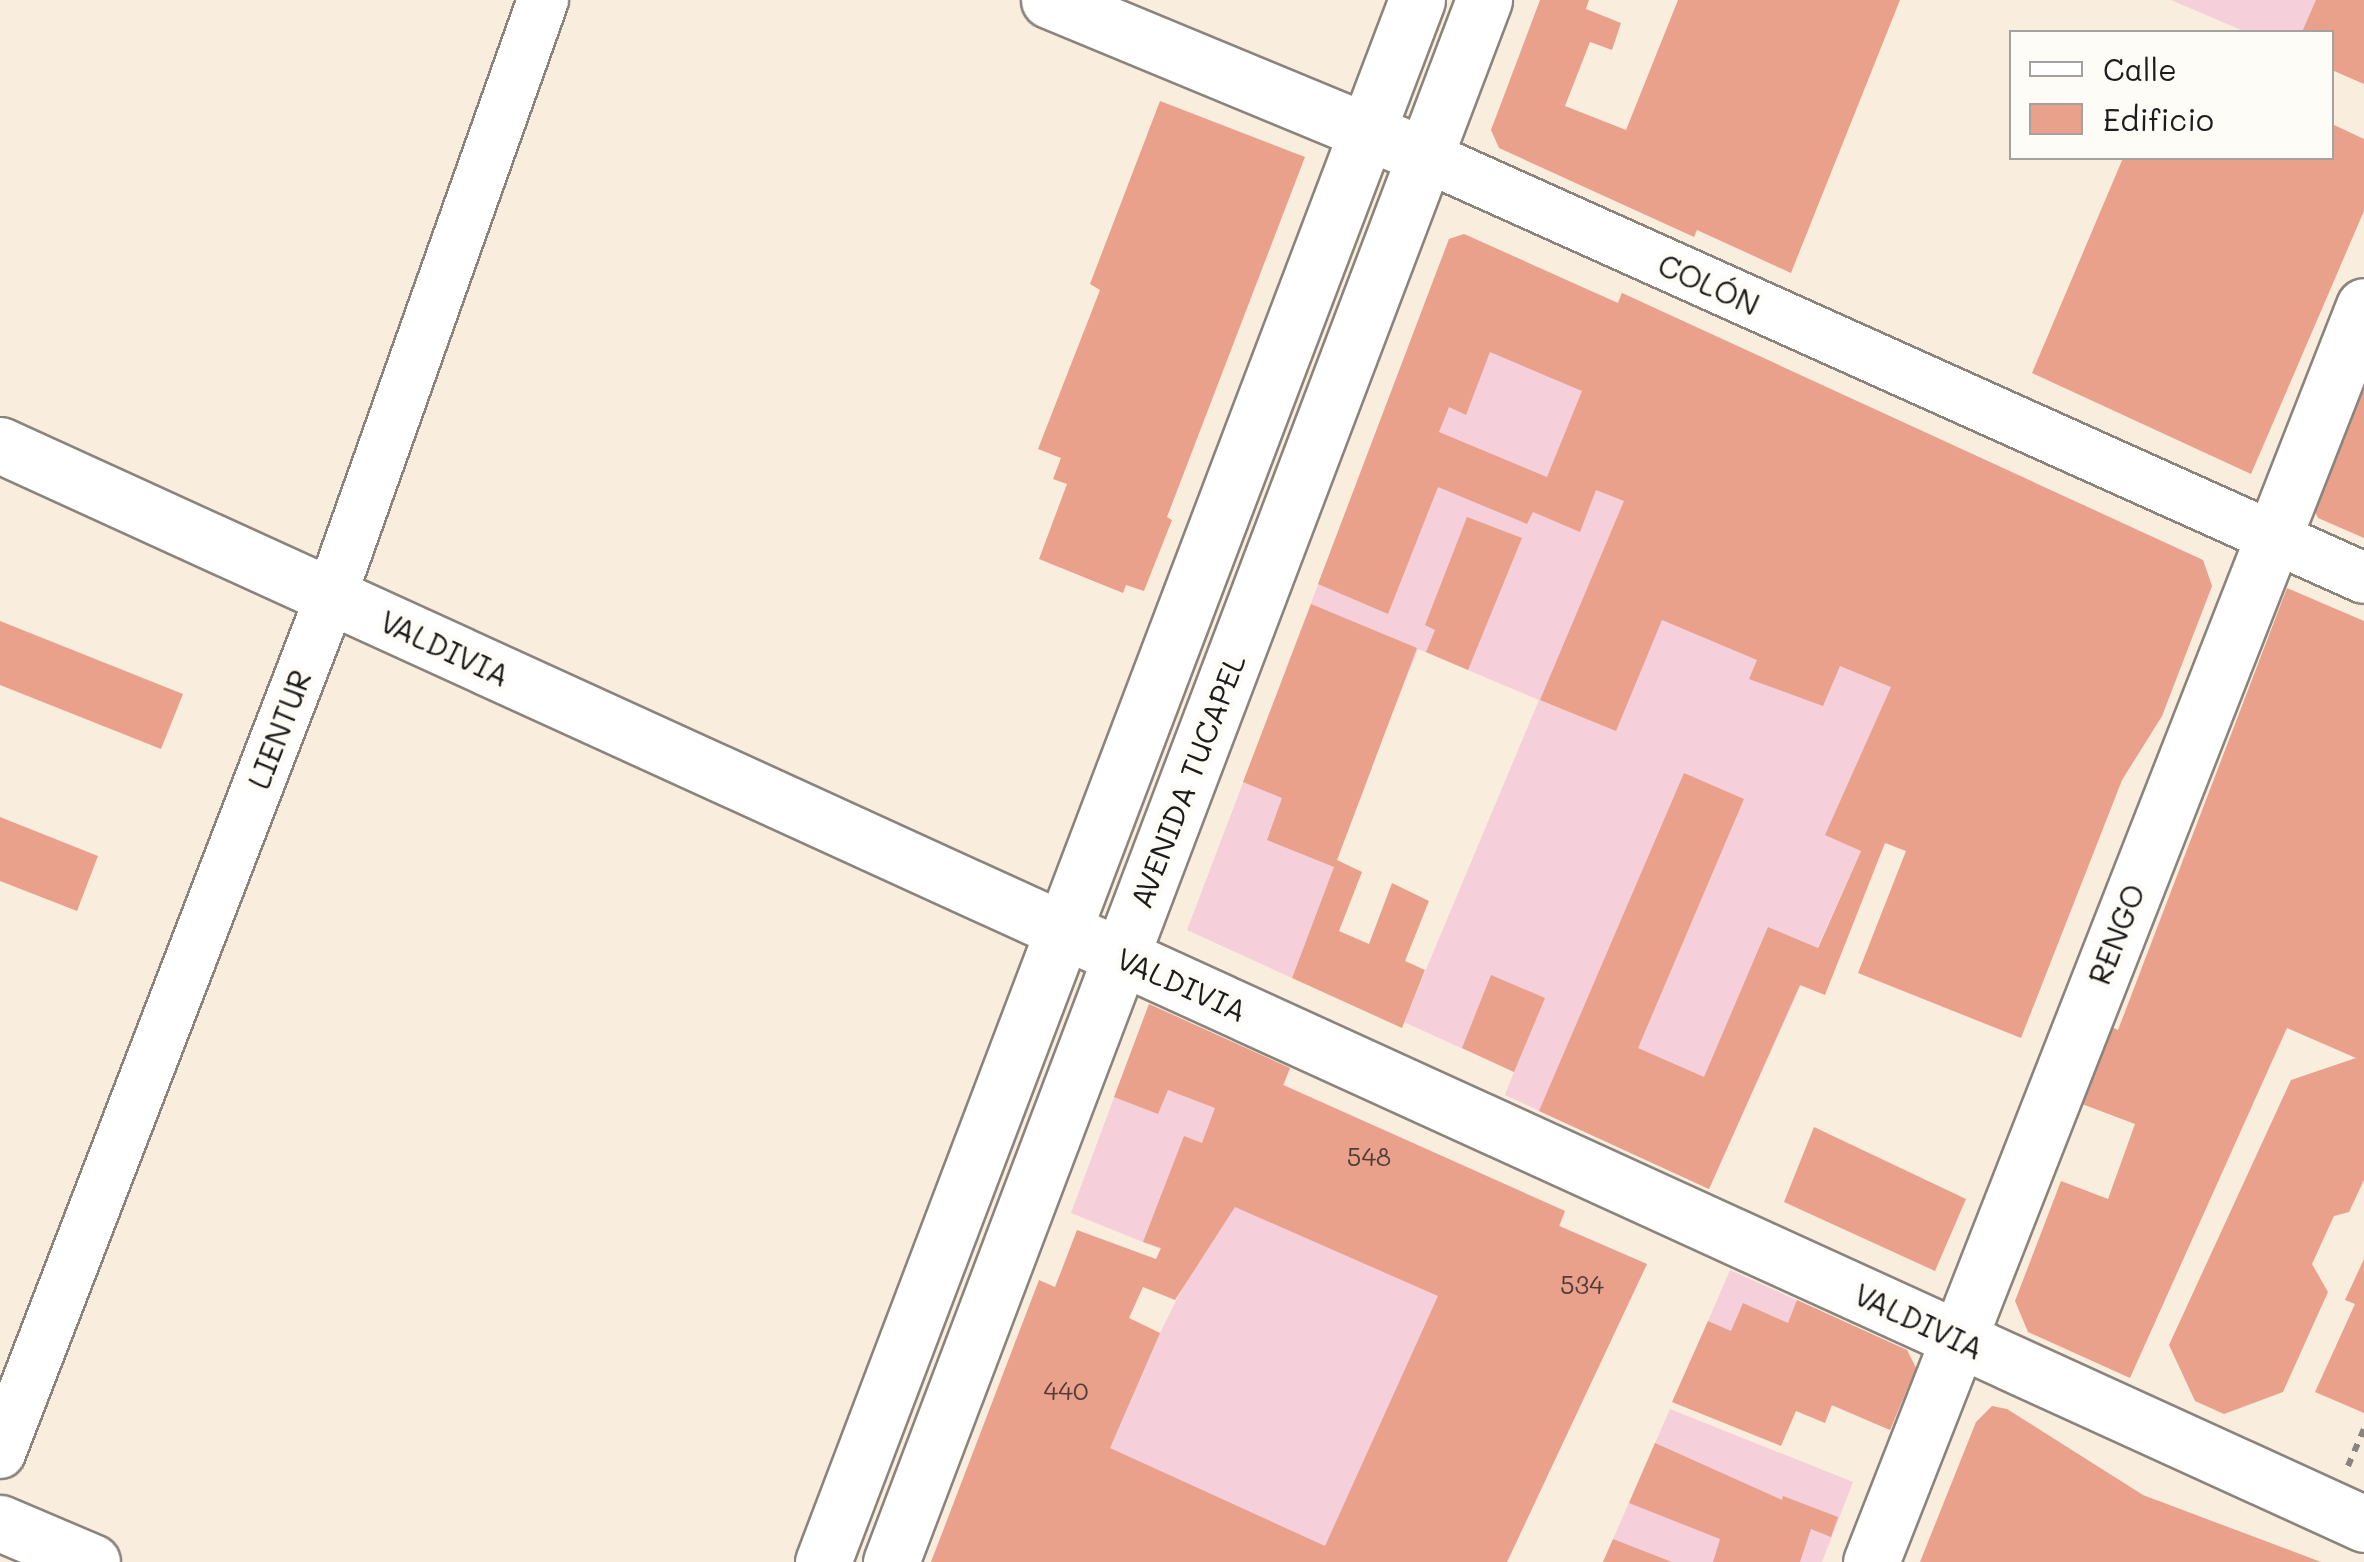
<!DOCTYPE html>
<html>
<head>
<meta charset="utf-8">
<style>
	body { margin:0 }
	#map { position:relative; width:2364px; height:1562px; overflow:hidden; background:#f9edde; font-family:Mali,sans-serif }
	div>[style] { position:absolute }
	.built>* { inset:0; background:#f5cfd9 }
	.building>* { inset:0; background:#eaa18b }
	.path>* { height:6px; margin-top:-3px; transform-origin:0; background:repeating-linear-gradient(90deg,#8a847d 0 8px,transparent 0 16px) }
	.roads { filter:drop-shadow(2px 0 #8a847d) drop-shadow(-2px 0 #8a847d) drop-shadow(0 2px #8a847d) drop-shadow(0 -2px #8a847d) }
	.street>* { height:50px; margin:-25px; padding:0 25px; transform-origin:25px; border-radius:25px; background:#fff }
	.secondary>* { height:55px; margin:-27.5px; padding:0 27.5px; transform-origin:27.5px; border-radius:27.5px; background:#fff }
	.primary>* { height:55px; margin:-27.5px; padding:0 27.5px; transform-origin:27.5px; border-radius:27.5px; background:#fff }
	span { translate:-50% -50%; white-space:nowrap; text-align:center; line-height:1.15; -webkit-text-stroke:10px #fdfcf7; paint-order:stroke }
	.number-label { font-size:25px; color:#503d38 }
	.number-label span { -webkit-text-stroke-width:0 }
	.street-label { font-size:30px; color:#1c1c1c }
	.legend { position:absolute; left:2009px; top:30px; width:325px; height:130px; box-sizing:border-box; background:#fdfcf7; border:2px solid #a3a29f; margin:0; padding:12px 18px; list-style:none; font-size:30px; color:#1c1c1c }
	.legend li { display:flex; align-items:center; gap:20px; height:50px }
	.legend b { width:50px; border:2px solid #a3a29f }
</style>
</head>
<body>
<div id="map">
	<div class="built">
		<i style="clip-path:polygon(2171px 0,2364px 0,2364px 84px,2332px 70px,2332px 32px,2246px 32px)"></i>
		<i style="clip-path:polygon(1464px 234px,1617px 303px,1622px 293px,2203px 560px,2212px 586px,2162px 716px,2122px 780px,2085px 874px,1886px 795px,1709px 1189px,1505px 1095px,1514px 1072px,1404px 1022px,1539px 700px,1418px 649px,1392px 714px,1286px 669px,1449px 239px)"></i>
		<i style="clip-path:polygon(1265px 725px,1372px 768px,1292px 978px,1187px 930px)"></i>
		<i style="clip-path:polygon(1149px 1004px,1290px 1068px,1284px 1085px,1565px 1211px,1560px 1226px,1647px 1264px,1507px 1562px,931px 1562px,963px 1483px,1129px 1318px,1160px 1333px,1195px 1263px,1071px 1213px)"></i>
		<i style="clip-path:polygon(1730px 1270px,1907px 1350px,1916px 1368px,1890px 1430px,1696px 1349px)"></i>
		<i style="clip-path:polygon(1670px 1409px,1853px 1482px,1822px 1562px,1603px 1562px)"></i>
	</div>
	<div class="building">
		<i style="clip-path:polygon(1540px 0,1589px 0,1586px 9px,1621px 23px,1612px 50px,1590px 42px,1565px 106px,1626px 130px,1678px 0,1900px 0,1791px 273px,1697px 230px,1694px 237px,1499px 148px,1491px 130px)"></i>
		<i style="clip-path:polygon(2316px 0,2364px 0,2364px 84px,2332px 70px,2332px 32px,2302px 32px)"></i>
		<i style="clip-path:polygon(1160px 101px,1305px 157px,1167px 517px,1172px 520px,1144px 591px,1126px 585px,1123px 593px,1039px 559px,1067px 484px,1053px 479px,1061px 458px,1038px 449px,1100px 290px,1090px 284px)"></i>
		<i style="clip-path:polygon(2332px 124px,2364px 139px,2364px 211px,2251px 474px,2032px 373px,2123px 158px,2332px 158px)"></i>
		<i style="clip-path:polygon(evenodd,1464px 234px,1618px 303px,1622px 293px,2203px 560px,2212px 586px,2162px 716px,2122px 780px,2021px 1038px,1858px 973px,1906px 851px,1885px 843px,1825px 995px,1800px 985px,1709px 1189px,1539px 1111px,1684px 773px,1744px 799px,1638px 1048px,1704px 1077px,1768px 927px,1818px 948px,1861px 851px,1825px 835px,1891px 687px,1840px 666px,1823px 706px,1749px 679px,1757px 660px,1662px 620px,1616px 731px,1540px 700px,1624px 501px,1596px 490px,1580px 532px,1533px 512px,1527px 524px,1438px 487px,1388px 614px,1318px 584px,1449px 239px,1464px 234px,1490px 352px,1582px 391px,1547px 477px,1439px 432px,1449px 407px,1466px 415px,1490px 352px)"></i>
		<i style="clip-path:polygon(2364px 377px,2364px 538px,2318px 518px,2312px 506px)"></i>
		<i style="clip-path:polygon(1467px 517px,1522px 538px,1468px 670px,1426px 652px,1435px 630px,1425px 625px)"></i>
		<i style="clip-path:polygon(2287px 588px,2364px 621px,2364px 1180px,2349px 1212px,2334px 1216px,2312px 1264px,2328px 1292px,2283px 1392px,2224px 1414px,2195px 1401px,2169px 1345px,2291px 1080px,2356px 1058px,2287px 1028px,2130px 1378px,2028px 1332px,2015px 1301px,2061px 1181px,2108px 1199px,2135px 1124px,2082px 1104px,2112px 1027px,2118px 1030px)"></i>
		<i style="clip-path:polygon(1311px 604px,1417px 648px,1337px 860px,1362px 872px,1339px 931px,1369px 944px,1392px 883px,1429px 901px,1405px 961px,1425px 970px,1402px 1028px,1292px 978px,1334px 867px,1267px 840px,1282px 798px,1243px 782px)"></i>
		<i style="clip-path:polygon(0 621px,183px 694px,161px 749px,0 685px)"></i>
		<i style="clip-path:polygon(0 817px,98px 856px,77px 911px,0 881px)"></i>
		<i style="clip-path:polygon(1491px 975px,1545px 998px,1514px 1072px,1462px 1048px)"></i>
		<i style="clip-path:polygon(evenodd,1149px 1004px,1290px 1068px,1283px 1085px,1565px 1211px,1559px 1226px,1647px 1264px,1507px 1562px,931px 1562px,1039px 1280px,1055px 1287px,1077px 1230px,1156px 1259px,1161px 1248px,1143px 1242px,1184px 1136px,1202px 1143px,1215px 1108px,1168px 1090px,1158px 1114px,1114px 1097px,1149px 1004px,1235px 1207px,1438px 1296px,1325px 1546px,1110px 1448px,1160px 1333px,1129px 1318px,1143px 1287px,1175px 1300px,1235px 1207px)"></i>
		<i style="clip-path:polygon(1814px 1127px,1966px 1199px,1935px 1271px,1784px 1202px)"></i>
		<i style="clip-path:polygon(2364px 1259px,2364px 1413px,2315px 1392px,2355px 1304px,2345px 1300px)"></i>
		<i style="clip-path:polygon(1797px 1300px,1907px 1350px,1916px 1368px,1890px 1430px,1832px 1405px,1825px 1423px,1796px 1411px,1781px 1446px,1672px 1402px,1708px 1321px,1731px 1331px,1743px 1303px,1788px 1323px)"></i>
		<i style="clip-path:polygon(1992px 1406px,2007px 1409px,2143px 1495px,2321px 1562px,1920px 1562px,1976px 1422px)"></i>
		<i style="clip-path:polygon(1655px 1443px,1782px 1500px,1783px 1496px,1838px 1517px,1831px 1537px,1811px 1529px,1800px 1562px,1713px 1562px,1720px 1539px,1629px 1503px)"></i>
		<i style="clip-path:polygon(1613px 1539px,1672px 1562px,1603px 1562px)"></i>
	</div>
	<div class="path">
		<i style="left:2348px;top:1466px;width:40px;rotate:-66.6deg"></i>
	</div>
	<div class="roads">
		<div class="street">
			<i style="left:1425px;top:156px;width:1029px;rotate:24.2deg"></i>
			<i style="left:0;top:1453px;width:919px;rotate:-68.88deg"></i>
			<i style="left:331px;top:596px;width:633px;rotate:-70.42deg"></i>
		</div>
		<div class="secondary">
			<i style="left:1049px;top:0;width:407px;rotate:22.5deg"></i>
			<i style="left:0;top:1523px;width:100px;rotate:23deg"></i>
			<i style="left:1871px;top:1562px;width:1349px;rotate:-68.57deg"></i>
		</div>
		<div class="primary">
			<i style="left:0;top:445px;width:2599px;rotate:24.53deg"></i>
			<i style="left:823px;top:1562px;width:1671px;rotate:-69.18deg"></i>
			<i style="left:891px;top:1562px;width:1671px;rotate:-69.21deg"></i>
		</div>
	</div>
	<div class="number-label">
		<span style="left:1369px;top:1156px">548</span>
		<span style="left:1582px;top:1284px">534</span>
		<span style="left:1066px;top:1390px">440</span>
	</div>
	<div class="street-label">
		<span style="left:1709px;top:284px;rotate:24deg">COLÓN</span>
		<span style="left:445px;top:648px;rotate:25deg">VALDIVIA</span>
		<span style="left:279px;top:729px;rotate:-69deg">LIENTUR</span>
		<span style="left:1187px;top:781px;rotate:-69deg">AVENIDA TUCAPEL</span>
		<span style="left:2116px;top:934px;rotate:-69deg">RENGO</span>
		<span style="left:1182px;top:984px;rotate:24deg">VALDIVIA</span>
		<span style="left:1919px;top:1321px;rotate:25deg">VALDIVIA</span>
	</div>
	<ul class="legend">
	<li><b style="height:12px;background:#fff"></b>Calle</li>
	<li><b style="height:28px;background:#eaa18b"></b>Edificio</li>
	</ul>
</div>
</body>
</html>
